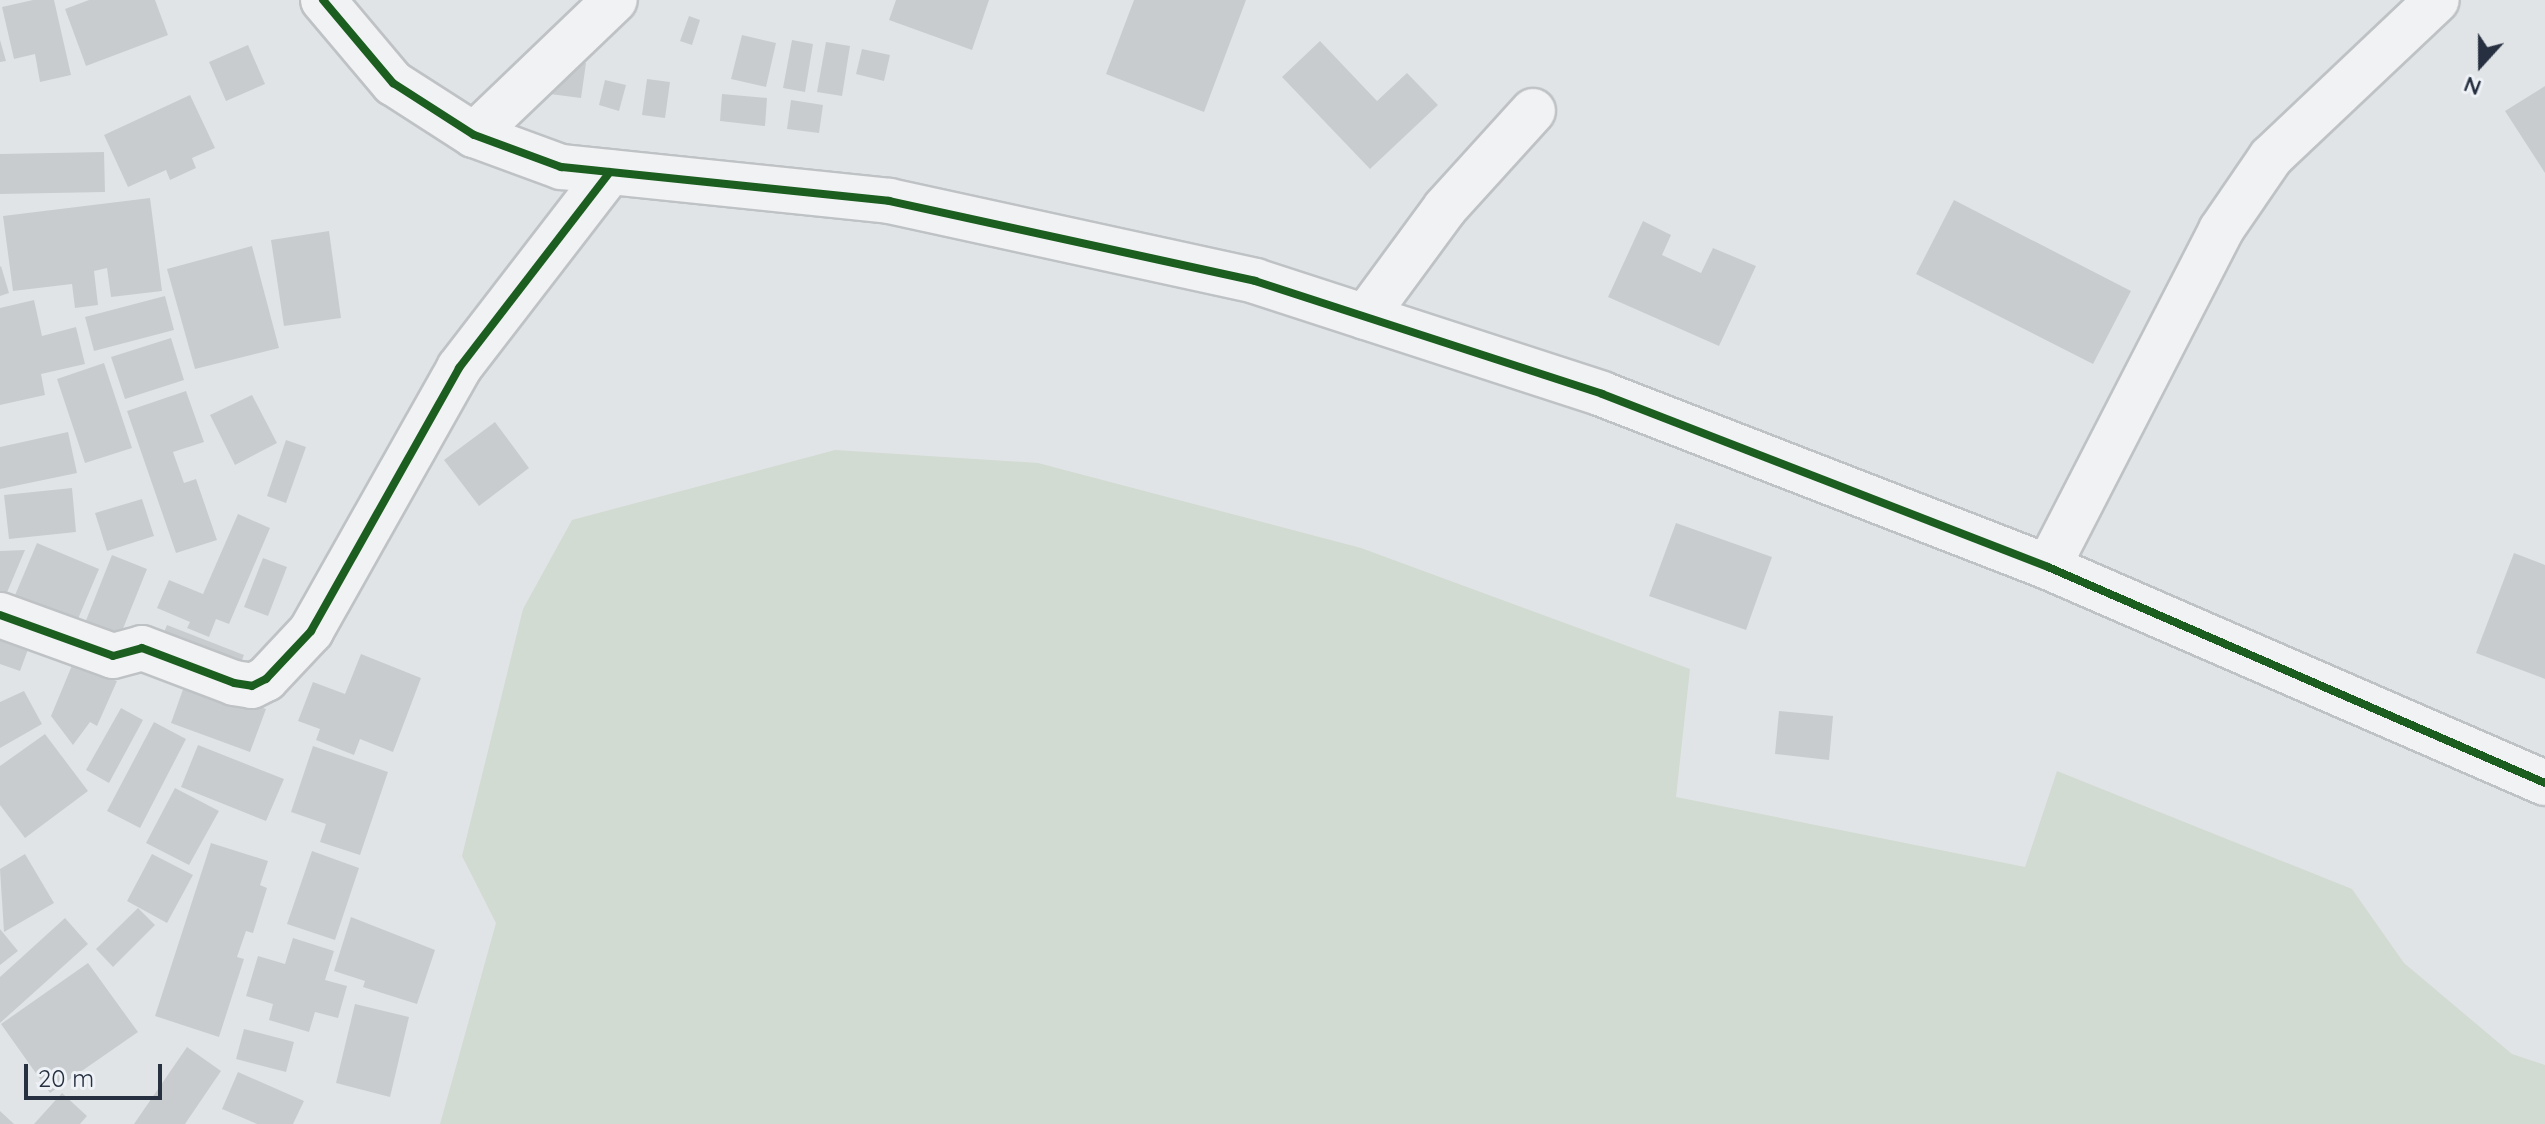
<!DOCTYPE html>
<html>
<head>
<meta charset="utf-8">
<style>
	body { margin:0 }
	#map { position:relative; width:2545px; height:1124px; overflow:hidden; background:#e1e4e7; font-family:Quicksand,sans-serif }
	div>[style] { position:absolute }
	.green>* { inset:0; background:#d1dbd1 }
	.building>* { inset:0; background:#c9cccf }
	.roads { filter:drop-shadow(2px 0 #bfc2c5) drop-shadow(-2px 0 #bfc2c5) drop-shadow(0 2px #bfc2c5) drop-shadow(0 -2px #bfc2c5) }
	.street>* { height:44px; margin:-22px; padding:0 22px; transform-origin:22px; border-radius:22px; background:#f1f2f3 }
	.cycleway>* { height:8px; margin:-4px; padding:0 4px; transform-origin:4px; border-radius:4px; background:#1b5e20 }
	span { translate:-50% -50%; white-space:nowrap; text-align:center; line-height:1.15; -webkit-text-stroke:7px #eef2f6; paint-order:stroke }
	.north { position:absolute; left:2441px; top:24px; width:80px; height:80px; -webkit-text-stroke:6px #eef2f6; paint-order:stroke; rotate:201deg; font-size:22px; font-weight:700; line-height:32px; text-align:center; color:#273041 }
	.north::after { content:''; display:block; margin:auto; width:28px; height:36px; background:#273041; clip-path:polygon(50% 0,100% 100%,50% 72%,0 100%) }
	.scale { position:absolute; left:24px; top:1064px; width:138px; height:36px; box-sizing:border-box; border:4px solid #273041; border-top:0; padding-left:10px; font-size:24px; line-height:28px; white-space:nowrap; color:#273041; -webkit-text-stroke:6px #eef2f6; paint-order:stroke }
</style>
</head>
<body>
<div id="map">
	<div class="green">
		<i style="clip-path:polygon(835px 450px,1038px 463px,1361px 548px,1690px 669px,1676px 797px,2025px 867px,2057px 771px,2352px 889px,2404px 963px,2512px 1054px,2545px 1065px,2545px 1124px,440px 1124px,496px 923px,462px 856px,523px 609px,572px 520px)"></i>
	</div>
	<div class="building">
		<i style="clip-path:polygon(33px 0,54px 0,71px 75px,40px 82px,35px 54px,14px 59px,2px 7px)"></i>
		<i style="clip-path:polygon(89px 0,155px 0,168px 35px,86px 66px,65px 9px)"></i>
		<i style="clip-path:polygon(896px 0,989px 0,972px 50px,889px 20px)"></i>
		<i style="clip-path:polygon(1134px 0,1246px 0,1204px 112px,1106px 74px)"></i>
		<i style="clip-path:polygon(689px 16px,700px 20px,692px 45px,680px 41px)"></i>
		<i style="clip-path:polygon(742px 35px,776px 43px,766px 87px,731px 79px)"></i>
		<i style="clip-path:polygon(0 40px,6px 61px,0 62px)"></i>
		<i style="clip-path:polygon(792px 40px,813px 44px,805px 92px,783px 88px)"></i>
		<i style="clip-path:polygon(1320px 41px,1377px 101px,1407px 73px,1438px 105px,1370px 169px,1282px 77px)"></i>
		<i style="clip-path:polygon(826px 42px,850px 46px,842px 96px,817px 92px)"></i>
		<i style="clip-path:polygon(248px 45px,265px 84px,226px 101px,209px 62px)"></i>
		<i style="clip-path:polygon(862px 49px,890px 55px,884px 81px,856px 74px)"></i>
		<i style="clip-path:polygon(554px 59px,586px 63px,581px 98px,550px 94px)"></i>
		<i style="clip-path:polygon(647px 79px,670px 82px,665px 118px,642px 115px)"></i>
		<i style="clip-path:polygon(605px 80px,626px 85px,619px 111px,599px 105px)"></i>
		<i style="clip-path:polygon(2545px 86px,2545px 173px,2505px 111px)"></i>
		<i style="clip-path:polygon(722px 94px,767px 98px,765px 126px,720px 121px)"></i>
		<i style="clip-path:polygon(190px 95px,215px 148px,192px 158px,196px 168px,170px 180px,166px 170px,128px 187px,104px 135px)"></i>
		<i style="clip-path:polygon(791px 100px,823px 105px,819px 133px,787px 129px)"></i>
		<i style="clip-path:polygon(104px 152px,105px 192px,0 194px,0 154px)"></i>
		<i style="clip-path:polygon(150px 198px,162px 291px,111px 297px,107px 268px,94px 271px,98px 305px,75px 308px,72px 284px,13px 291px,3px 216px)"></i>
		<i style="clip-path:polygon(1954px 200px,2131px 291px,2093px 364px,1916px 274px)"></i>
		<i style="clip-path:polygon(1643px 221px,1671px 235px,1662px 255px,1701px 273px,1713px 248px,1756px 266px,1719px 346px,1608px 297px)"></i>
		<i style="clip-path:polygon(329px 231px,341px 318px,284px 326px,271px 240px)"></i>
		<i style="clip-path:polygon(252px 246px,279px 348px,195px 369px,167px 269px)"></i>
		<i style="clip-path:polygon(1px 266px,9px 293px,0 296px,0 267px)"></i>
		<i style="clip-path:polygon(165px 296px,174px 330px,94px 351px,85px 317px)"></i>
		<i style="clip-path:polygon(34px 300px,42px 336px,76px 327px,85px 364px,41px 374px,45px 395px,0 405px,0 308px)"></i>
		<i style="clip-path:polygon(171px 338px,184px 380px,125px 399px,111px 357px)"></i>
		<i style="clip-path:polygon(104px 363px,132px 448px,85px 463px,57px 379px)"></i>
		<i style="clip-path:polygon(186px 391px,204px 442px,173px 452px,184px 483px,196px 479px,217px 540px,176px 553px,127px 411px)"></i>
		<i style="clip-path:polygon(252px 395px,277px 443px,235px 465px,210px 415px)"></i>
		<i style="clip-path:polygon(495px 422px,529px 468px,479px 506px,444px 460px)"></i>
		<i style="clip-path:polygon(68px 432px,77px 473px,0 489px,0 447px)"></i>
		<i style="clip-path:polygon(286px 440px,306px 447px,286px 503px,267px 496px)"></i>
		<i style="clip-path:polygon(72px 488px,76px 532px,9px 539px,4px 495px)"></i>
		<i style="clip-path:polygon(142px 499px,154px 536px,107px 551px,95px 513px)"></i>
		<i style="clip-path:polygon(238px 514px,270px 528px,229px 624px,216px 619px,209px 637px,187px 628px,190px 622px,157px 608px,169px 580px,203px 594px)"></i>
		<i style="clip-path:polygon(1676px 523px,1772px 557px,1746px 630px,1649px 596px)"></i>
		<i style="clip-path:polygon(37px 543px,99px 569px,72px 633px,10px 607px)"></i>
		<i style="clip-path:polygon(25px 550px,0 609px,0 551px)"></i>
		<i style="clip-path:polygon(2514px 553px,2545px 565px,2545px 679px,2476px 653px)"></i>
		<i style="clip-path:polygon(112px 555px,147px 569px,116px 646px,81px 633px)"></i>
		<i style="clip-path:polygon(263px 558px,287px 567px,268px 616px,244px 607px)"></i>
		<i style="clip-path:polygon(167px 625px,244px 655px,236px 674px,159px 645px)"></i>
		<i style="clip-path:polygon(0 633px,30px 644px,20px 671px,0 664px)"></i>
		<i style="clip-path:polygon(361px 654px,421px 678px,393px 752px,360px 739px,354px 755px,316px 740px,320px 729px,298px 721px,313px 682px,345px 694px)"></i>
		<i style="clip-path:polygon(73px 663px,117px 681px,97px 726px,90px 722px,73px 745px,51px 716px)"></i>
		<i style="clip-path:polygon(186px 681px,266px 709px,250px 752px,171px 723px)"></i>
		<i style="clip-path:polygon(24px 691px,42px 724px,0 748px,0 702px)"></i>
		<i style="clip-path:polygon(121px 708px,143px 720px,109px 783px,86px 770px)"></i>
		<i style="clip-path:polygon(1779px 711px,1833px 716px,1829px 760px,1775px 754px)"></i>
		<i style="clip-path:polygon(154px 722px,186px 739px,140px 828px,107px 811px)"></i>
		<i style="clip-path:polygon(45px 734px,88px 791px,25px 838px,0 805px,0 766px)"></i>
		<i style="clip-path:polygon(198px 745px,284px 779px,266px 821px,181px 787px)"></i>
		<i style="clip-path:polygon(313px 746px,388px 772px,360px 855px,320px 842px,326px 824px,291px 812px)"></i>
		<i style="clip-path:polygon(175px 788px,219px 811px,189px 865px,146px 843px)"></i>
		<i style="clip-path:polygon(211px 843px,268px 861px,260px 885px,267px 888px,253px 933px,246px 931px,237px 957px,244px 959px,219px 1037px,155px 1016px)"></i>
		<i style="clip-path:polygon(312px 851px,359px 868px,335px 940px,287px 924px)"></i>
		<i style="clip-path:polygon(25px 854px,54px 903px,4px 932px,0 869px)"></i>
		<i style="clip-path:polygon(152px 854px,193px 875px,167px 923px,127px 901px)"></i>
		<i style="clip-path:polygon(138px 908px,155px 925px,113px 967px,96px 949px)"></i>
		<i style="clip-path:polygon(351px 917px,435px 950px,417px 1004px,363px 987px,365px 981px,334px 971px)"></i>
		<i style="clip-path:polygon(65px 918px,88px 944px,0 1023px,0 977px)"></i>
		<i style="clip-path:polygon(0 929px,18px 951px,0 965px)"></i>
		<i style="clip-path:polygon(293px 938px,334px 951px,325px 980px,347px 986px,338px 1018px,315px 1012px,309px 1032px,269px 1020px,273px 1004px,246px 996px,258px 956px,285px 964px)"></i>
		<i style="clip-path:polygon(88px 963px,138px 1032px,50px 1093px,1px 1024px)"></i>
		<i style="clip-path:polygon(355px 1004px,409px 1017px,390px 1097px,336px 1083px)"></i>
		<i style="clip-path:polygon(244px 1029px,294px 1042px,286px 1072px,236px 1059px)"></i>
		<i style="clip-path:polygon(187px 1047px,221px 1071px,185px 1124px,134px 1124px)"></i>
		<i style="clip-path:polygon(238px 1072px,304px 1101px,293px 1124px,257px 1124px,222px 1109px)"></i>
		<i style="clip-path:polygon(62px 1093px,87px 1116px,80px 1124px,34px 1124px)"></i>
		<i style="clip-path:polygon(0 1111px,14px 1124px,0 1124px)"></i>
	</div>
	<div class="roads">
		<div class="street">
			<i style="left:323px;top:0;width:109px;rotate:49.9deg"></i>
			<i style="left:393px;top:83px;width:96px;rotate:32.7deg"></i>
			<i style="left:474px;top:135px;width:93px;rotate:20.2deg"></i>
			<i style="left:561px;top:167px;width:330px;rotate:5.9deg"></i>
			<i style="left:889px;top:201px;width:375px;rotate:12.3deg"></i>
			<i style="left:1255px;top:281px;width:365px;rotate:18deg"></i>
			<i style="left:1602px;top:394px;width:478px;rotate:21.2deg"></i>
			<i style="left:2048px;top:567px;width:542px;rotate:23.49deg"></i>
			<i style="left:474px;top:135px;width:195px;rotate:-43.8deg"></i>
			<i style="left:1365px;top:317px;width:135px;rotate:-53.7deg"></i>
			<i style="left:1445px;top:208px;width:131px;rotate:-47.8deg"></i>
			<i style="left:2048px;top:567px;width:379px;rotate:-62.8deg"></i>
			<i style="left:2221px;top:230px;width:88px;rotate:-55.6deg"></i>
			<i style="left:2271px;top:157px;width:228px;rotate:-43.4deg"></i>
			<i style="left:0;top:615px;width:120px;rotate:19.9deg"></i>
			<i style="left:113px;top:656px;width:30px;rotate:-15deg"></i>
			<i style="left:142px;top:648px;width:98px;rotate:20.8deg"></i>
			<i style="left:234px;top:683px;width:18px;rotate:9deg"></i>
			<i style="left:252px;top:686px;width:16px;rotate:-27deg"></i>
			<i style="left:266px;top:679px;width:66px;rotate:-46.8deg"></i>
			<i style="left:311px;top:631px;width:302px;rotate:-60.6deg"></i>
			<i style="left:459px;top:368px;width:247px;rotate:-52.4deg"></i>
		</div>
	</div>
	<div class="cycleway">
		<i style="left:323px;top:0;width:109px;rotate:49.9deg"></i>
		<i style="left:393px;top:83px;width:96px;rotate:32.7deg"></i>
		<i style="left:474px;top:135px;width:93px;rotate:20.2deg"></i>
		<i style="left:561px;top:167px;width:330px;rotate:5.9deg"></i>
		<i style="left:889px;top:201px;width:375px;rotate:12.3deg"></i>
		<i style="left:1255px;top:281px;width:365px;rotate:18deg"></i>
		<i style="left:1602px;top:394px;width:478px;rotate:21.2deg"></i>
		<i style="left:2048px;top:567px;width:542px;rotate:23.49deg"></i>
		<i style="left:0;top:615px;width:120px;rotate:19.9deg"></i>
		<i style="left:113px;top:656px;width:30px;rotate:-15deg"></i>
		<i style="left:142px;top:648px;width:98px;rotate:20.8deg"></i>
		<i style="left:234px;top:683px;width:18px;rotate:9deg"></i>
		<i style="left:252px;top:686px;width:16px;rotate:-27deg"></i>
		<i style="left:266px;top:679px;width:66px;rotate:-46.8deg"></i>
		<i style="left:311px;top:631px;width:302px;rotate:-60.6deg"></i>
		<i style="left:459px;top:368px;width:247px;rotate:-52.4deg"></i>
	</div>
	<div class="north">N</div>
	<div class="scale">20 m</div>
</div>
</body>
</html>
